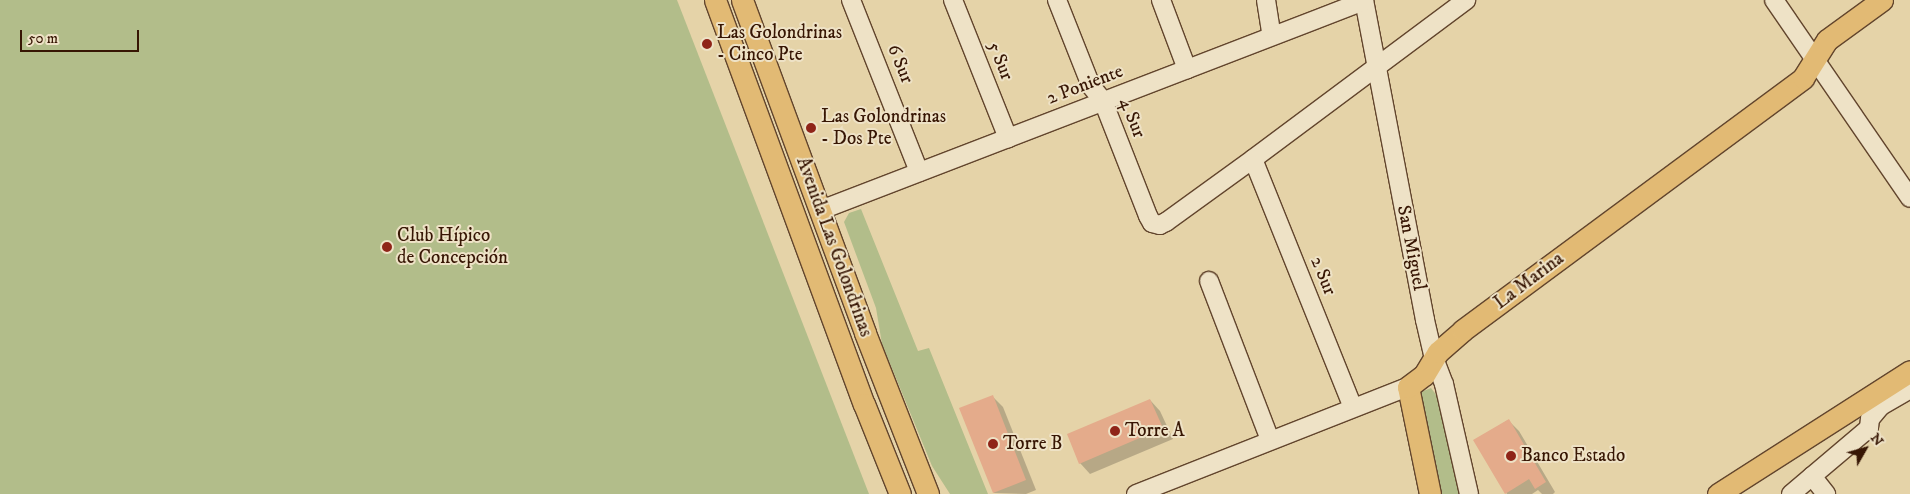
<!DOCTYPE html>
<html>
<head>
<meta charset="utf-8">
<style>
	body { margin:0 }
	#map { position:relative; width:1910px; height:494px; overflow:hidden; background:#e5d3a8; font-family:"IM FELL DW Pica",serif }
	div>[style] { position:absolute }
	.green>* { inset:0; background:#b2bd8a }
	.shadow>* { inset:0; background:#0003 }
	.building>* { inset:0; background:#e4ab8b }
	.roads { filter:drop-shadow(1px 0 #62452d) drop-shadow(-1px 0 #62452d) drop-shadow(0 1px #62452d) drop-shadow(0 -1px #62452d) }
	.minor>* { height:18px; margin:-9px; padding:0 9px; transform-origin:9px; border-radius:9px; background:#eee2c6 }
	.major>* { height:21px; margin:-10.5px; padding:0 10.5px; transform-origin:10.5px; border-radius:10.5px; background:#e2ba74 }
	.dots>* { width:14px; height:14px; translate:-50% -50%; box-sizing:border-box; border:2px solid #eee2c6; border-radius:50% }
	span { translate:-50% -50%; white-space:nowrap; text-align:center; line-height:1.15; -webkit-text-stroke:4px #eee2c6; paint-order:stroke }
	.poi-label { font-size:19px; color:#371604 }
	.left { translate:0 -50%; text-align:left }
	.street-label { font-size:19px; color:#371604 }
	.north { position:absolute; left:1840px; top:424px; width:50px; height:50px; -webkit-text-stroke:4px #eee2c6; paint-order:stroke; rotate:52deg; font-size:14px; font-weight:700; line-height:20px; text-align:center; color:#371604 }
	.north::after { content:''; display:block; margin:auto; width:18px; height:22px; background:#371604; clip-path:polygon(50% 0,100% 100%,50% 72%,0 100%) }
	.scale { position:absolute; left:20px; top:30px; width:119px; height:22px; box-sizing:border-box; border:2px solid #371604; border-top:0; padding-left:6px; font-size:15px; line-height:18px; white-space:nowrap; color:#371604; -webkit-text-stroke:4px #eee2c6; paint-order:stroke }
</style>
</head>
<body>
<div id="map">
	<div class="green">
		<i style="clip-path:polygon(0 0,677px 0,869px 494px,0 494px)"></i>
		<i style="clip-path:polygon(861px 209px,918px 351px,929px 348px,988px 494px,950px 494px,932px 466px,882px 344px,876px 308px,844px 222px,849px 213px)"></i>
		<i style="clip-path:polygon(1431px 388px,1440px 400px,1460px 494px,1439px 494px,1419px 399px,1421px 392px)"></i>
	</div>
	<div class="shadow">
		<i style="clip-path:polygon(993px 397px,1003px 407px,1036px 490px,1026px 494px,994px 493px,961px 409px)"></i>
		<i style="clip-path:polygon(1150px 400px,1160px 411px,1173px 439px,1090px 474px,1080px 463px)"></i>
		<i style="clip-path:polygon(1508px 420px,1519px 431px,1555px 492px,1553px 494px,1542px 494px,1538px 490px,1532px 494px,1507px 494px,1475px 441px)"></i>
	</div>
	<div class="building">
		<i style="clip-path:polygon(993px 395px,1026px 480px,993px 493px,959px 408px)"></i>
		<i style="clip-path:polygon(1150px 399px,1163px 428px,1079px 464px,1067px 434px)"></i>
		<i style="clip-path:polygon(1509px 419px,1546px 482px,1535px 489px,1529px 479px,1505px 494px,1473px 440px)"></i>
	</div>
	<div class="roads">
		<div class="minor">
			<i style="left:851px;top:0;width:185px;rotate:68.4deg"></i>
			<i style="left:953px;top:0;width:149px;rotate:68.3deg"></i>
			<i style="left:1057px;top:0;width:92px;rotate:68.4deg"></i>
			<i style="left:1091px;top:86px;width:19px;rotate:51deg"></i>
			<i style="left:1103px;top:101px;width:123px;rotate:68.6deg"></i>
			<i style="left:1148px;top:216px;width:8px;rotate:60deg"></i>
			<i style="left:1152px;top:223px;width:8px;rotate:14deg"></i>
			<i style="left:1160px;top:225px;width:7px;rotate:-27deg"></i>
			<i style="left:1166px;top:222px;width:107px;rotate:-35.9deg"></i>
			<i style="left:1253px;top:159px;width:266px;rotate:-36.7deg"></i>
			<i style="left:1161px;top:0;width:74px;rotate:69.4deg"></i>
			<i style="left:1266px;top:0;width:36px;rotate:81deg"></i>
			<i style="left:1364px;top:0;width:326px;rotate:79.2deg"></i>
			<i style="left:1425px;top:320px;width:39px;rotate:77deg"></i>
			<i style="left:1434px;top:358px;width:28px;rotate:69deg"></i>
			<i style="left:1444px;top:384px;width:113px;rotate:77.2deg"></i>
			<i style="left:1774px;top:0;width:240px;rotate:55.5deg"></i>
			<i style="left:1253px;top:159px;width:268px;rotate:68.1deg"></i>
			<i style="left:821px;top:210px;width:582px;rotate:-21.05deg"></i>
			<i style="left:1209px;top:281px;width:170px;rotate:69deg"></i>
			<i style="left:1812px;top:476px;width:23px;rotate:52deg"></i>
			<i style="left:1136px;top:494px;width:292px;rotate:-21.5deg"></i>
			<i style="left:1791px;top:494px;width:102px;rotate:-40.2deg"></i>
			<i style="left:1869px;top:428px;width:9px;rotate:-84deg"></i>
			<i style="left:1870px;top:419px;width:17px;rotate:-50deg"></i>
			<i style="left:1881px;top:406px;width:34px;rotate:-30deg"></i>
		</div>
		<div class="major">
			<i style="left:715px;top:0;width:431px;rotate:69.8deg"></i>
			<i style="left:864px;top:404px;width:97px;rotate:68.2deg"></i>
			<i style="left:742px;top:0;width:355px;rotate:69.7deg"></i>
			<i style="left:865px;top:333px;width:173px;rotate:68.6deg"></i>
			<i style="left:1430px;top:494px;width:109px;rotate:-101.6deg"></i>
			<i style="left:1408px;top:387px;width:20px;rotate:-37deg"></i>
			<i style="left:1424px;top:375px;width:27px;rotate:-59deg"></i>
			<i style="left:1438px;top:352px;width:33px;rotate:-41deg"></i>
			<i style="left:1463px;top:330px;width:423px;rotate:-36.5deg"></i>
			<i style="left:1803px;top:78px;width:45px;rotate:-57.7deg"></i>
			<i style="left:1827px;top:40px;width:68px;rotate:-36deg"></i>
			<i style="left:1718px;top:494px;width:228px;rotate:-32.6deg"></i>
		</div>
	</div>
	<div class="dots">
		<i style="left:707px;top:44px;background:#8f2418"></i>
		<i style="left:811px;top:128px;background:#8f2418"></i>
		<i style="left:387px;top:247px;background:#8f2418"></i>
		<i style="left:1115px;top:431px;background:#8f2418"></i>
		<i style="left:993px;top:444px;background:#8f2418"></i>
		<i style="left:1511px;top:456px;background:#8f2418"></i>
	</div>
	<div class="poi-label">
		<span class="left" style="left:717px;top:44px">Las Golondrinas<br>- Cinco Pte</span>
		<span class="left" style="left:821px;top:128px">Las Golondrinas<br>- Dos Pte</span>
		<span class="left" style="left:397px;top:247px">Club Hípico<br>de Concepción</span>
		<span class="left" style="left:1125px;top:431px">Torre A</span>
		<span class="left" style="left:1003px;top:444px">Torre B</span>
		<span class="left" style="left:1521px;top:456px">Banco Estado</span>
	</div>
	<div class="street-label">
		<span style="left:1000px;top:61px;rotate:68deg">5 Sur</span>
		<span style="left:900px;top:64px;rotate:68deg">6 Sur</span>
		<span style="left:1085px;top:85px;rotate:-21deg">2 Poniente</span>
		<span style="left:1132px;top:118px;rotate:68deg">4 Sur</span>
		<span style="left:834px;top:247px;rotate:70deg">Avenida Las Golondrinas</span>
		<span style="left:1411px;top:248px;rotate:79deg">San Miguel</span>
		<span style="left:1323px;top:276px;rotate:68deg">2 Sur</span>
		<span style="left:1529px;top:281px;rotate:-37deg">La Marina</span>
	</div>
	<div class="north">N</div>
	<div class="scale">50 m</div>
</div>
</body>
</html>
